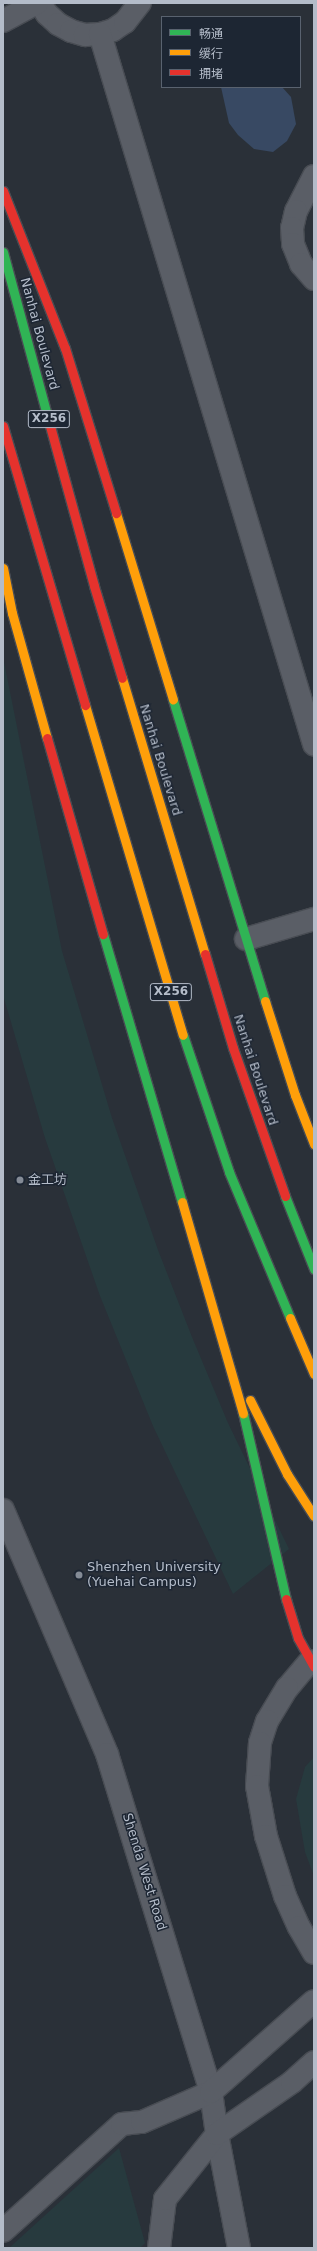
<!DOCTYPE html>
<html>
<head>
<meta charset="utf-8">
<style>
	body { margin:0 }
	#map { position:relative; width:317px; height:2251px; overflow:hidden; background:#2a3038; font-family:"DejaVu Sans","Noto Sans SC",sans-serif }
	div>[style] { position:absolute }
	.green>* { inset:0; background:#273a3e }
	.water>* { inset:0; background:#384963 }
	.roads { filter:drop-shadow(1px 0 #484c53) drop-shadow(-1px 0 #484c53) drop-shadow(0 1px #484c53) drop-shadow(0 -1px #484c53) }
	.street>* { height:22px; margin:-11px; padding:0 11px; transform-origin:11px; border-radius:11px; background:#5a5e66 }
	.fast>* { height:9px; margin:-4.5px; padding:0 4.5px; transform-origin:4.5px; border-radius:4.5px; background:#30b455 }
	.slow>* { height:9px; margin:-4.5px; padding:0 4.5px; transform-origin:4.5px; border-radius:4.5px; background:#ff9f0a }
	.jam>* { height:9px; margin:-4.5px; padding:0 4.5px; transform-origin:4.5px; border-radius:4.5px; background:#e5322d }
	.dots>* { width:11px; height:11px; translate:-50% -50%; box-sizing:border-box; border:2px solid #1d2633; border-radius:50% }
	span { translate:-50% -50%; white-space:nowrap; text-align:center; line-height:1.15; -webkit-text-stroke:3px #1d2633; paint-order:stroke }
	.shield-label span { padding:1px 3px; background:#1d2633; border:1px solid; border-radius:3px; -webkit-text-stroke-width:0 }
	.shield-label { font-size:12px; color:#b4bcc9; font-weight:700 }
	.street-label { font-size:13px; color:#b4bcc9 }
	.poi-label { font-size:13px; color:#b4bcc9 }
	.left { translate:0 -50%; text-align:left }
	.frame { position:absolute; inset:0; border:4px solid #b4bcc9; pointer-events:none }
	.legend { position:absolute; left:161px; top:16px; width:140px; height:72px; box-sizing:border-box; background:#1d2633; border:1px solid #59626f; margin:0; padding:5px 7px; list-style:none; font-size:12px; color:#b4bcc9 }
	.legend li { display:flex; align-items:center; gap:8px; height:20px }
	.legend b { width:20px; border:1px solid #59626f }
</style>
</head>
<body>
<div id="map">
	<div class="green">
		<i style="clip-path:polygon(3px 657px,62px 951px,112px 1118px,158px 1250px,192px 1337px,228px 1423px,289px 1549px,233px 1594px,153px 1426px,100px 1296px,45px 1138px,3px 995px)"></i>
		<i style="clip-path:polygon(314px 1757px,314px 1876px,305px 1852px,296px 1799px,305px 1767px)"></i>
		<i style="clip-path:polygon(119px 2148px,145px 2243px,140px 2248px,9px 2248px)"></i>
	</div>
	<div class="water">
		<i style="clip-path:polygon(221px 87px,282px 87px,291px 97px,296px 124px,287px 141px,273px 152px,254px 149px,238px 135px,229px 123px)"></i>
	</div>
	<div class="roads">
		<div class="street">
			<i style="left:40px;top:3px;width:13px;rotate:58deg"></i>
			<i style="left:47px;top:14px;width:15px;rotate:42deg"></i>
			<i style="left:58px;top:24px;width:15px;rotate:28deg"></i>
			<i style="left:71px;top:31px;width:15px;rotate:16deg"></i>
			<i style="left:85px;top:35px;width:15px;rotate:-4deg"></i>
			<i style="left:100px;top:34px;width:14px;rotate:-17deg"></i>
			<i style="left:113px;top:30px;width:14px;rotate:-34deg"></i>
			<i style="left:125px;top:22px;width:24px;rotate:-52deg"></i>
			<i style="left:3px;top:21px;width:38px;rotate:-28deg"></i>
			<i style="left:100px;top:34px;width:742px;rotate:73.23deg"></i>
			<i style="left:314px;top:176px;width:39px;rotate:117deg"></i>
			<i style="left:296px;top:211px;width:17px;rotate:103deg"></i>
			<i style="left:292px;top:228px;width:16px;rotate:86deg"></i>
			<i style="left:293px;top:244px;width:22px;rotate:68deg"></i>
			<i style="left:301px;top:264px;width:20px;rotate:49deg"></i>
			<i style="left:246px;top:939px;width:71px;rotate:-16.4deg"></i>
			<i style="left:3px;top:1510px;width:265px;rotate:66.9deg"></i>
			<i style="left:107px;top:1754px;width:354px;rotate:72.9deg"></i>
			<i style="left:211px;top:2092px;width:42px;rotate:81.9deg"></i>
			<i style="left:217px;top:2134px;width:116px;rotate:79.1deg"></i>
			<i style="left:310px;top:1661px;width:35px;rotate:130deg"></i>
			<i style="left:287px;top:1688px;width:39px;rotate:121deg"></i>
			<i style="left:267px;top:1721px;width:23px;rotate:108deg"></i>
			<i style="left:260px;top:1743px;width:43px;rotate:94deg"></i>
			<i style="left:257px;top:1786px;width:51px;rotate:79.8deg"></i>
			<i style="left:266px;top:1836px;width:63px;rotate:72.4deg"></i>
			<i style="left:285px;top:1896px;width:34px;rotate:66deg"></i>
			<i style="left:299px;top:1927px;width:30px;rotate:60deg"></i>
			<i style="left:3px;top:2231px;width:160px;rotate:-42deg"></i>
			<i style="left:122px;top:2124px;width:20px;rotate:-6deg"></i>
			<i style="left:142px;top:2122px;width:75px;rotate:-23.5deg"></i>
			<i style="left:211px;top:2092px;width:137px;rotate:-41.5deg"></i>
			<i style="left:159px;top:2248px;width:49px;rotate:-83deg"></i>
			<i style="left:165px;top:2199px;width:83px;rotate:-51.3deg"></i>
			<i style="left:217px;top:2134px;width:91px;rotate:-34.7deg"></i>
			<i style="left:292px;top:2082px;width:30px;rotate:-42deg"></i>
		</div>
		<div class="fast">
			<i style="left:3px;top:252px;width:169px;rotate:74.9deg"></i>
			<i style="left:173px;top:700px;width:315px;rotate:73deg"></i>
			<i style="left:103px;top:934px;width:279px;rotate:73.6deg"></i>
			<i style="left:183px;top:1035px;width:145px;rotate:71.4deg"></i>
			<i style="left:229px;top:1172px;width:158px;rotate:67.3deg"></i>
			<i style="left:285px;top:1196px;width:79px;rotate:68.3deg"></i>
			<i style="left:243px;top:1413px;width:191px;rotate:77deg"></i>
		</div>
		<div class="slow">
			<i style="left:116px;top:513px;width:195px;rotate:73deg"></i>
			<i style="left:3px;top:568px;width:46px;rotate:78.7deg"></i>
			<i style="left:12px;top:613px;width:130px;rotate:74.4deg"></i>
			<i style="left:122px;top:678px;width:288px;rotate:73.3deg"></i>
			<i style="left:85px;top:705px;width:344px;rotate:73.5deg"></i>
			<i style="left:265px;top:1001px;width:99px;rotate:72.3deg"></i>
			<i style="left:295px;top:1095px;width:53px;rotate:68.8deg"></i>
			<i style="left:182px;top:1202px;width:220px;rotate:73.9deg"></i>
			<i style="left:290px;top:1318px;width:61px;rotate:66.8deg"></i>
			<i style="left:250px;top:1400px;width:83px;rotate:63.4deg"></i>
			<i style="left:287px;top:1474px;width:50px;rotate:57.3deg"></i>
		</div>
		<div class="jam">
			<i style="left:3px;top:191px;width:169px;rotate:68.5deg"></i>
			<i style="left:65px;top:348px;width:173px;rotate:72.8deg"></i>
			<i style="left:47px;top:415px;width:177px;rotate:74.6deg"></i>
			<i style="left:94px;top:586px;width:96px;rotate:73.1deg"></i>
			<i style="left:3px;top:426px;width:291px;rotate:73.6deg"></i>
			<i style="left:47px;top:738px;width:204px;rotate:74.1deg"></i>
			<i style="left:205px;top:954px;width:98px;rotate:73.4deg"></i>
			<i style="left:233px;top:1048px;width:157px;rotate:70.6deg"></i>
			<i style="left:286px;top:1599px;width:41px;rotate:72.9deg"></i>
			<i style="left:298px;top:1638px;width:33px;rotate:61deg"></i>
		</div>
	</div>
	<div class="dots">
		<i style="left:20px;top:1180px;background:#848b96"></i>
		<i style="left:79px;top:1575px;background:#848b96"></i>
	</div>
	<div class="shield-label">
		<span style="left:49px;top:419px">X256</span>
		<span style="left:171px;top:992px">X256</span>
	</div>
	<div class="street-label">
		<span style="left:39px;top:334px;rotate:75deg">Nanhai Boulevard</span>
		<span style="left:160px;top:760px;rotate:73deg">Nanhai Boulevard</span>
		<span style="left:255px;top:1070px;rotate:72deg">Nanhai Boulevard</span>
		<span style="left:144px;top:1872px;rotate:73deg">Shenda West Road</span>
	</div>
	<div class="poi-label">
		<span class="left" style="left:28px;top:1180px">金工坊</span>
		<span class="left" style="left:87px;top:1575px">Shenzhen University<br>(Yuehai Campus)</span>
	</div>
	<div class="frame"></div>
	<ul class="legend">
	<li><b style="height:5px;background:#30b455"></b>畅通</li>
	<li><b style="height:5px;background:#ff9f0a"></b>缓行</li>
	<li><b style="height:5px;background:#e5322d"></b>拥堵</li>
	</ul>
</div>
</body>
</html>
